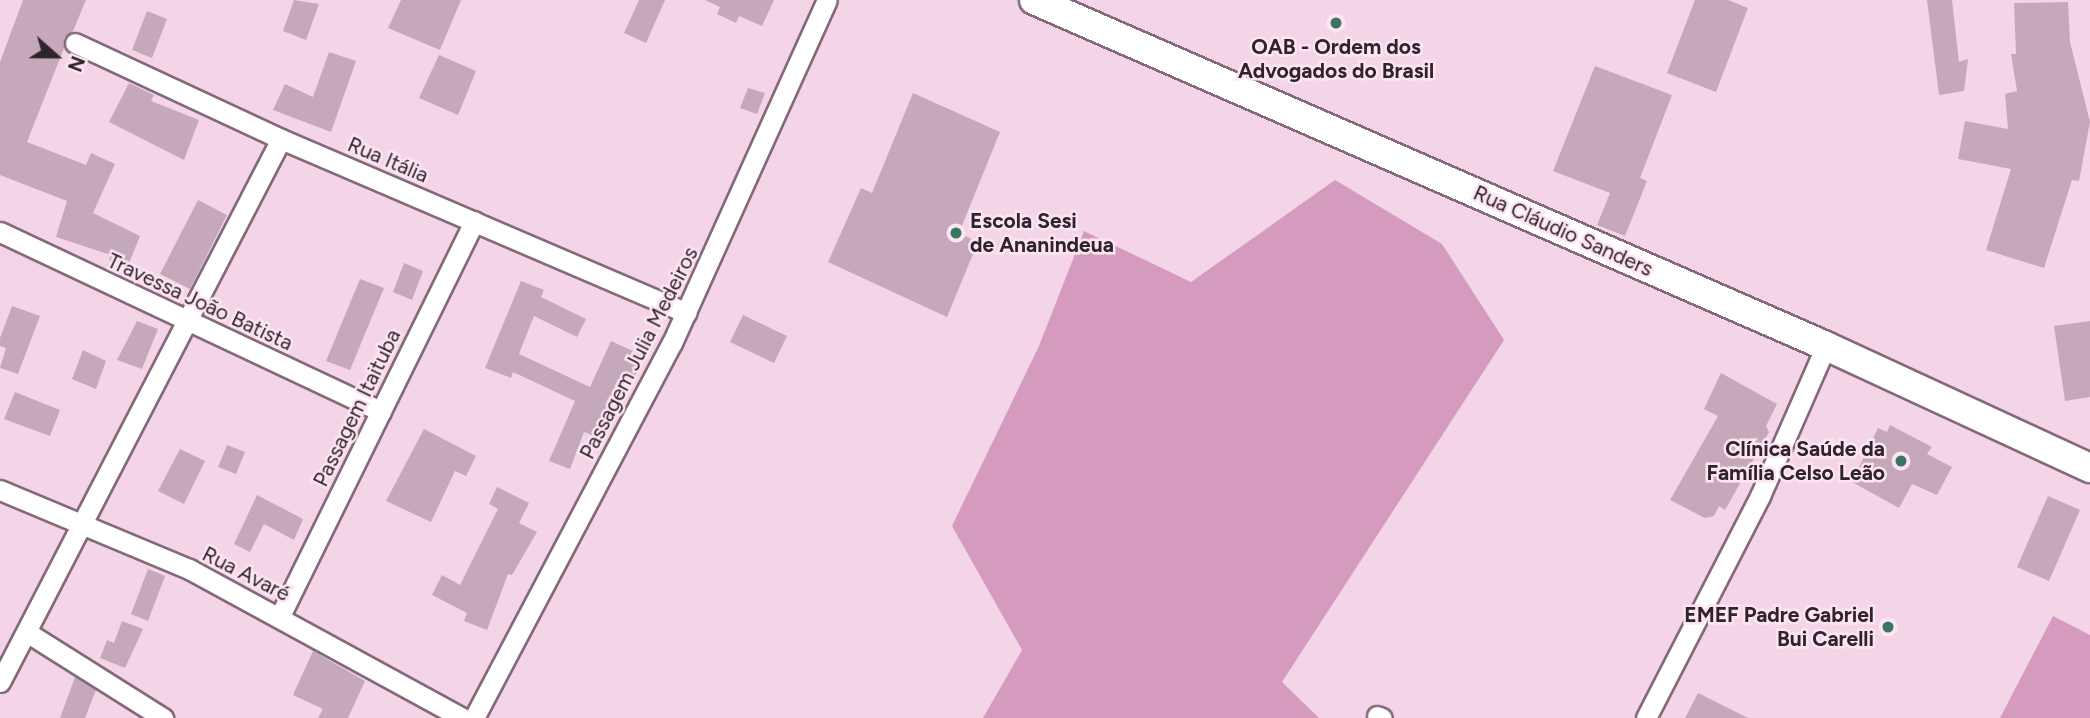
<!DOCTYPE html>
<html>
<head>
<meta charset="utf-8">
<style>
	body { margin:0 }
	#map { position:relative; width:2090px; height:718px; overflow:hidden; background:#f3d5e7; font-family:Figtree,sans-serif }
	div>[style] { position:absolute }
	.green>* { inset:0; background:#d59bbf }
	.building>* { inset:0; background:#c5a9ba }
	.roads { filter:drop-shadow(2px 0 #836979) drop-shadow(-2px 0 #836979) drop-shadow(0 2px #836979) drop-shadow(0 -2px #836979) }
	.street>* { height:19px; margin:-9.5px; padding:0 9.5px; transform-origin:9.5px; border-radius:9.5px; background:#fff }
	.secondary>* { height:28px; margin:-14px; padding:0 14px; transform-origin:14px; border-radius:14px; background:#fff }
	.dots>* { width:19px; height:19px; translate:-50% -50%; box-sizing:border-box; border:4px solid #fde4f3; border-radius:50% }
	span { translate:-50% -50%; white-space:nowrap; text-align:center; line-height:1.15; -webkit-text-stroke:5px #fde4f3; paint-order:stroke }
	.poi-label { font-size:21px; color:#2f242b; font-weight:700 }
	.left { translate:0 -50%; text-align:left }
	.right { translate:-100% -50%; text-align:right }
	.street-label { font-size:21px; color:#2f242b }
	.north { position:absolute; left:21px; top:21px; width:70px; height:70px; -webkit-text-stroke:5px #fde4f3; paint-order:stroke; rotate:111deg; font-size:19px; font-weight:700; line-height:28px; text-align:center; color:#2f242b }
	.north::after { content:''; display:block; margin:auto; width:24px; height:32px; background:#2f242b; clip-path:polygon(50% 0,100% 100%,50% 72%,0 100%) }
</style>
</head>
<body>
<div id="map">
	<div class="green">
		<i style="clip-path:polygon(1335px 180px,1442px 244px,1504px 340px,1282px 682px,1319px 718px,983px 718px,1022px 650px,952px 526px,1039px 346px,1084px 231px,1191px 282px)"></i>
		<i style="clip-path:polygon(2053px 616px,2090px 635px,2090px 718px,2000px 718px)"></i>
	</div>
	<div class="building">
		<i style="clip-path:polygon(23px 0,86px 0,73px 31px,64px 38px,64px 48px,27px 142px,86px 165px,91px 153px,115px 164px,93px 213px,140px 236px,127px 268px,109px 260px,111px 255px,56px 237px,67px 201px,0 175px,0 62px)"></i>
		<i style="clip-path:polygon(294px 0,319px 4px,306px 40px,283px 31px)"></i>
		<i style="clip-path:polygon(401px 0,461px 0,440px 50px,388px 28px)"></i>
		<i style="clip-path:polygon(639px 0,665px 0,646px 43px,624px 33px)"></i>
		<i style="clip-path:polygon(705px 0,774px 0,762px 26px,739px 16px,736px 23px,717px 14px,720px 7px)"></i>
		<i style="clip-path:polygon(1695px 0,1728px 0,1748px 8px,1716px 92px,1667px 73px)"></i>
		<i style="clip-path:polygon(1927px 0,1952px 0,1959px 62px,1968px 59px,1964px 91px,1939px 95px)"></i>
		<i style="clip-path:polygon(2068px 2px,2070px 42px,2090px 122px,2079px 181px,2072px 180px,2044px 268px,1986px 250px,2011px 169px,1958px 159px,1965px 121px,2008px 129px,2005px 94px,2017px 91px,2011px 54px,2016px 54px,2014px 3px)"></i>
		<i style="clip-path:polygon(147px 11px,167px 19px,152px 58px,132px 50px)"></i>
		<i style="clip-path:polygon(329px 52px,356px 61px,331px 132px,273px 110px,285px 84px,313px 97px)"></i>
		<i style="clip-path:polygon(439px 55px,476px 71px,458px 115px,419px 98px)"></i>
		<i style="clip-path:polygon(1595px 66px,1672px 95px,1640px 178px,1647px 181px,1625px 236px,1597px 225px,1610px 193px,1553px 171px)"></i>
		<i style="clip-path:polygon(129px 83px,154px 95px,151px 101px,199px 120px,184px 160px,109px 122px)"></i>
		<i style="clip-path:polygon(748px 88px,765px 93px,757px 114px,740px 108px)"></i>
		<i style="clip-path:polygon(913px 93px,1000px 132px,959px 233px,978px 242px,947px 317px,828px 262px,861px 188px,872px 193px)"></i>
		<i style="clip-path:polygon(198px 200px,227px 215px,190px 289px,160px 274px)"></i>
		<i style="clip-path:polygon(404px 263px,423px 271px,412px 300px,393px 292px)"></i>
		<i style="clip-path:polygon(360px 279px,384px 288px,350px 370px,326px 361px)"></i>
		<i style="clip-path:polygon(521px 281px,544px 290px,541px 297px,586px 319px,577px 337px,534px 316px,519px 354px,590px 387px,611px 341px,644px 356px,630px 386px,620px 381px,594px 436px,584px 432px,570px 469px,549px 461px,575px 401px,513px 372px,511px 378px,485px 368px)"></i>
		<i style="clip-path:polygon(12px 306px,40px 316px,18px 374px,0 368px,6px 348px,0 346px,0 338px)"></i>
		<i style="clip-path:polygon(743px 315px,787px 336px,774px 363px,730px 342px)"></i>
		<i style="clip-path:polygon(137px 321px,158px 329px,142px 369px,117px 360px)"></i>
		<i style="clip-path:polygon(2090px 321px,2090px 397px,2065px 401px,2054px 326px)"></i>
		<i style="clip-path:polygon(83px 350px,106px 361px,96px 389px,72px 379px)"></i>
		<i style="clip-path:polygon(1721px 373px,1777px 404px,1766px 426px,1769px 432px,1725px 510px,1719px 506px,1714px 516px,1705px 518px,1670px 500px,1718px 416px,1704px 409px)"></i>
		<i style="clip-path:polygon(15px 392px,60px 410px,50px 436px,4px 419px)"></i>
		<i style="clip-path:polygon(1890px 425px,1932px 447px,1927px 454px,1952px 467px,1937px 495px,1912px 484px,1899px 508px,1852px 482px,1878px 428px,1887px 432px)"></i>
		<i style="clip-path:polygon(424px 429px,476px 456px,466px 476px,455px 471px,431px 522px,386px 501px)"></i>
		<i style="clip-path:polygon(227px 445px,245px 452px,236px 474px,218px 467px)"></i>
		<i style="clip-path:polygon(180px 449px,205px 461px,184px 504px,158px 491px)"></i>
		<i style="clip-path:polygon(497px 487px,529px 503px,519px 523px,537px 532px,512px 575px,508px 574px,487px 630px,464px 621px,467px 613px,432px 595px,442px 575px,460px 585px,498px 509px,489px 504px)"></i>
		<i style="clip-path:polygon(257px 495px,303px 519px,294px 540px,264px 524px,250px 552px,234px 544px)"></i>
		<i style="clip-path:polygon(2048px 496px,2080px 510px,2049px 581px,2017px 567px)"></i>
		<i style="clip-path:polygon(148px 569px,165px 576px,148px 621px,131px 614px)"></i>
		<i style="clip-path:polygon(122px 621px,143px 629px,125px 668px,100px 658px,107px 640px,114px 643px)"></i>
		<i style="clip-path:polygon(313px 651px,365px 681px,348px 718px,318px 718px,323px 709px,293px 695px)"></i>
		<i style="clip-path:polygon(75px 677px,96px 690px,85px 718px,60px 718px)"></i>
		<i style="clip-path:polygon(1698px 693px,1748px 718px,1685px 718px)"></i>
	</div>
	<div class="roads">
		<div class="street">
			<i style="left:75px;top:43px;width:227px;rotate:25deg"></i>
			<i style="left:281px;top:139px;width:441px;rotate:23.2deg"></i>
			<i style="left:0;top:232px;width:421px;rotate:25.2deg"></i>
			<i style="left:0;top:490px;width:205px;rotate:22.7deg"></i>
			<i style="left:189px;top:569px;width:311px;rotate:28.6deg"></i>
			<i style="left:280px;top:616px;width:440px;rotate:-63.8deg"></i>
			<i style="left:28px;top:633px;width:160px;rotate:32.2deg"></i>
			<i style="left:0;top:682px;width:611px;rotate:-62.64deg"></i>
			<i style="left:1377px;top:716px;width:5px;rotate:22deg"></i>
			<i style="left:474px;top:718px;width:424px;rotate:-62.2deg"></i>
			<i style="left:672px;top:343px;width:376px;rotate:-65.7deg"></i>
			<i style="left:1646px;top:718px;width:250px;rotate:-62.8deg"></i>
			<i style="left:1760px;top:496px;width:164px;rotate:-66.3deg"></i>
		</div>
		<div class="secondary">
			<i style="left:1034px;top:0;width:864px;rotate:23.6deg"></i>
			<i style="left:1826px;top:346px;width:291px;rotate:24.8deg"></i>
		</div>
	</div>
	<div class="dots">
		<i style="left:1336px;top:23px;background:#3a7560"></i>
		<i style="left:956px;top:233px;background:#3a7560"></i>
		<i style="left:1901px;top:461px;background:#3a7560"></i>
		<i style="left:1888px;top:627px;background:#3a7560"></i>
	</div>
	<div class="poi-label">
		<span style="left:1336px;top:59px">OAB - Ordem dos<br>Advogados do Brasil</span>
		<span class="left" style="left:970px;top:233px">Escola Sesi<br>de Ananindeua</span>
		<span class="right" style="left:1885px;top:461px">Clínica Saúde da<br>Família Celso Leão</span>
		<span class="right" style="left:1874px;top:627px">EMEF Padre Gabriel<br>Bui Carelli</span>
	</div>
	<div class="street-label">
		<span style="left:388px;top:160px;rotate:23deg">Rua Itália</span>
		<span style="left:1563px;top:231px;rotate:24deg">Rua Cláudio Sanders</span>
		<span style="left:200px;top:302px;rotate:25deg">Travessa João Batista</span>
		<span style="left:639px;top:353px;rotate:-63deg">Passagem Julia Medeiros</span>
		<span style="left:357px;top:408px;rotate:-64deg">Passagem Itaituba</span>
		<span style="left:246px;top:574px;rotate:27deg">Rua Avaré</span>
	</div>
	<div class="north">N</div>
</div>
</body>
</html>
